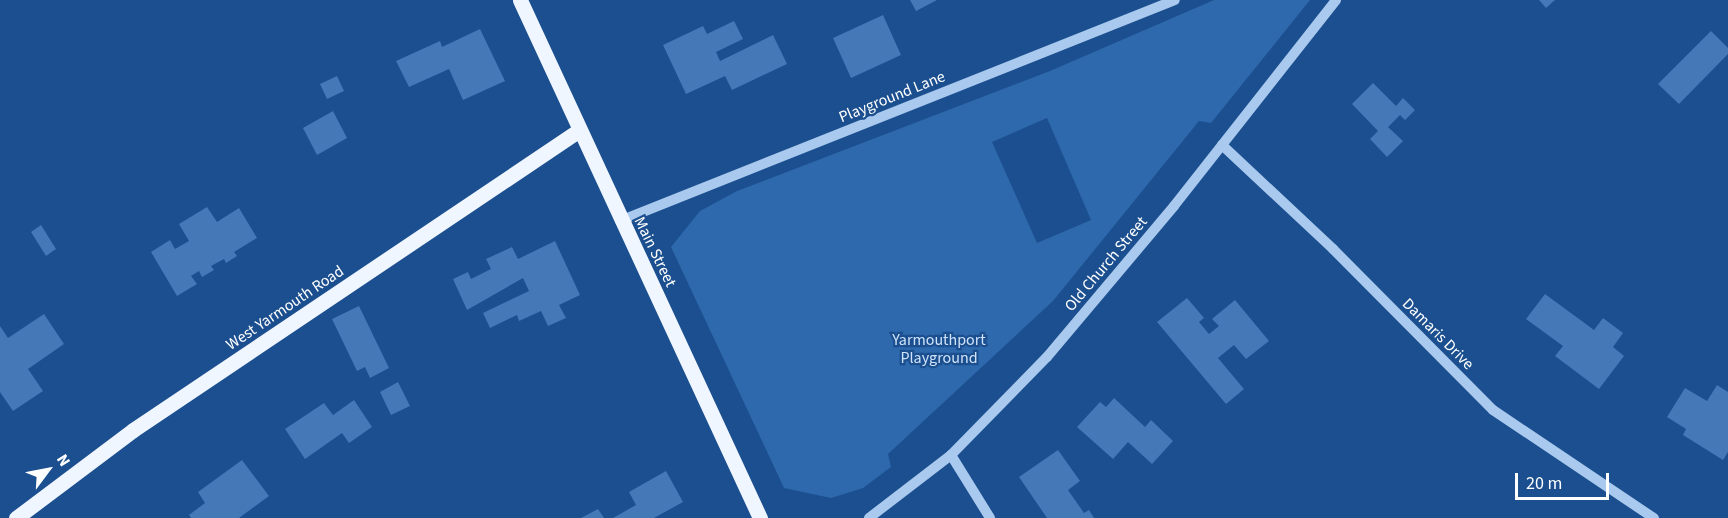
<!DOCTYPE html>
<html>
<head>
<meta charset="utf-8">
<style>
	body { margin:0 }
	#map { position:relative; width:1728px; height:518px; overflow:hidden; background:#1b4f8f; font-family:"Source Sans 3",sans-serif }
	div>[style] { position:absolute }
	.green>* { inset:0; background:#2e69ad }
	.building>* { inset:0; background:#4478b7 }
	.minor>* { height:10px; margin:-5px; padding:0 5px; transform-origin:5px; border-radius:5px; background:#a9c9ee }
	.major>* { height:15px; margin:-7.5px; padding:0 7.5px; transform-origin:7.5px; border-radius:7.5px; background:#f0f6ff }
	span { translate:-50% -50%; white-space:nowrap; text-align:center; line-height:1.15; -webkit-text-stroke:4.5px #1b4f8f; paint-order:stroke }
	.street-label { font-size:16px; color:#fff }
	.park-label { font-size:16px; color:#cfe3fa }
	.north { position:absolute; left:18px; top:440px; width:60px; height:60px; -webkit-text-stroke:4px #1b4f8f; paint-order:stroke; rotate:58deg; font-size:16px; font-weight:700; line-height:24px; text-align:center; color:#fff }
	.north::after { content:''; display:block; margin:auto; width:21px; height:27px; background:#fff; clip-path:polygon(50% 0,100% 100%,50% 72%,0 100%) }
	.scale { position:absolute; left:1515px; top:473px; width:94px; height:27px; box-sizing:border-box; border:3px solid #fff; border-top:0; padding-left:8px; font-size:18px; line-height:21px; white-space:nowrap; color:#fff; -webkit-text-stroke:4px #1b4f8f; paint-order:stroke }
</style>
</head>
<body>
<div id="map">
	<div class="green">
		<i style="clip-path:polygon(evenodd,1214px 0,1310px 0,1211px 123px,1199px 121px,1053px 301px,888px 454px,891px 467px,863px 488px,831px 498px,784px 488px,671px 247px,700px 211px,737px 191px,1050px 71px,1214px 0,1047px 118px,1091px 220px,1037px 243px,992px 142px,1047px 118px)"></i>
	</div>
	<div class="building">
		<i style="clip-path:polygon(910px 0,937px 0,916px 11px)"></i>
		<i style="clip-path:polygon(1539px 0,1555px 0,1546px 8px)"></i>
		<i style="clip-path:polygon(883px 15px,901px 55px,851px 78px,833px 38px)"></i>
		<i style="clip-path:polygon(734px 21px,743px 39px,716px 52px,720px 61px,773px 35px,787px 64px,732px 90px,725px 76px,686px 94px,663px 45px,703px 26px,707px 34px)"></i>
		<i style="clip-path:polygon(480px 29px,505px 81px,463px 100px,449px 69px,409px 87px,396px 61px,440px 41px,442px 47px)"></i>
		<i style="clip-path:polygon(1711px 31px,1728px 48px,1728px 54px,1679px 104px,1658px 84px)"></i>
		<i style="clip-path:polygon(337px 76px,344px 91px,327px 99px,320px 84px)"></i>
		<i style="clip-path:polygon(1373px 83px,1396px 106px,1403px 98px,1415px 110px,1405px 120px,1400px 115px,1388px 127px,1403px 141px,1387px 157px,1370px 139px,1378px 131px,1352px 104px)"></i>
		<i style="clip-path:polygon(333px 111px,347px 138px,317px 155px,303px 128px)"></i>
		<i style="clip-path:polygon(207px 207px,217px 222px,239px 208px,257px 238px,234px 252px,237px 256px,226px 263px,224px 259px,211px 266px,214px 270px,202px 277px,199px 271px,191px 276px,197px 284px,177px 296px,151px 252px,170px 240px,175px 249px,189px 241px,179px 224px)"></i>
		<i style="clip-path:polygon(41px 225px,56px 249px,46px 256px,31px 232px)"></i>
		<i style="clip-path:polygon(555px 241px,580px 295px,559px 305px,566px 318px,548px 326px,541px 311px,519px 321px,517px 315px,490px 328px,483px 313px,529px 291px,523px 278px,467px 310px,453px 279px,468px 272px,471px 279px,491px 269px,486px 259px,512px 247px,518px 259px)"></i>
		<i style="clip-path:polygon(1545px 294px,1594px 330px,1603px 318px,1623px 333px,1613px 347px,1624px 356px,1599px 389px,1555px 356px,1563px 346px,1526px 319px)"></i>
		<i style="clip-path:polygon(1187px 298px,1204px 318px,1199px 322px,1209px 334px,1219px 326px,1212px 319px,1235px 300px,1269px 341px,1246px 359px,1234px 345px,1218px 358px,1244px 389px,1226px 404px,1157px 322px)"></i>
		<i style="clip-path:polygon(359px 306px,389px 368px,370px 378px,365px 367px,357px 371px,332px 319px)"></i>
		<i style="clip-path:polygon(44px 314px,64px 344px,28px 369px,43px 391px,13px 411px,0 392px,0 326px,8px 338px)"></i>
		<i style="clip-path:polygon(398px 382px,410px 406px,391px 415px,380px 392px)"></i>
		<i style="clip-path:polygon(1717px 385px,1728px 392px,1728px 452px,1723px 460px,1683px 435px,1686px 429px,1667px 417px,1685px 388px,1707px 401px)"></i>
		<i style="clip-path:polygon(1114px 398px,1145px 427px,1151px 420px,1173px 441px,1152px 464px,1128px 442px,1113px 459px,1077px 427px,1100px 402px,1106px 407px)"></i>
		<i style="clip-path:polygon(354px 400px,372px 427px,349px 443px,342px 433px,305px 459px,285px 429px,324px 403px,333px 415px)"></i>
		<i style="clip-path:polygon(1058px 450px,1080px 481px,1068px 490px,1084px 513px,1089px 510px,1094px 518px,1047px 518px,1019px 477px)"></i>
		<i style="clip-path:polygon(242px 460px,269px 496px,239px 518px,191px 518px,189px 515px,205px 503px,198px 492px)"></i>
		<i style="clip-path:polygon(666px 471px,683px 502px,654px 518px,613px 518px,636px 505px,629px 492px)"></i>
		<i style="clip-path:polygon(598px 509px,604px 518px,581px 518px)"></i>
	</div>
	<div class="minor">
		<i style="left:1222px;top:145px;width:152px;rotate:43.1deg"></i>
		<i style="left:1333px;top:249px;width:227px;rotate:45.2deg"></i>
		<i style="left:1493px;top:410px;width:194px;rotate:33.9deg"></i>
		<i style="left:620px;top:221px;width:597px;rotate:-21.71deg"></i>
		<i style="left:951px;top:455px;width:74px;rotate:58.2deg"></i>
		<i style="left:869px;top:518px;width:103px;rotate:-37.5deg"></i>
		<i style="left:951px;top:455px;width:137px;rotate:-45.6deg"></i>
		<i style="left:1047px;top:357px;width:197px;rotate:-49.9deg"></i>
		<i style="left:1174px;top:206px;width:262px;rotate:-51.8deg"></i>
	</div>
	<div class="major">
		<i style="left:520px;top:0;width:571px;rotate:65.14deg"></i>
		<i style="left:16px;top:518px;width:146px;rotate:-36.9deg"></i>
		<i style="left:133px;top:430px;width:536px;rotate:-33.9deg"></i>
	</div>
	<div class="street-label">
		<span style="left:892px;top:97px;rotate:-22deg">Playground Lane</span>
		<span style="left:655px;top:252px;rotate:64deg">Main Street</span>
		<span style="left:1106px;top:264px;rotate:-50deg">Old Church Street</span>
		<span style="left:285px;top:308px;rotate:-34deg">West Yarmouth Road</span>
		<span style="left:1438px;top:334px;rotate:45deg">Damaris Drive</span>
	</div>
	<div class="park-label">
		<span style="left:939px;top:349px">Yarmouthport<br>Playground</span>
	</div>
	<div class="north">N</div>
	<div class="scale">20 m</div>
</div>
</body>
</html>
